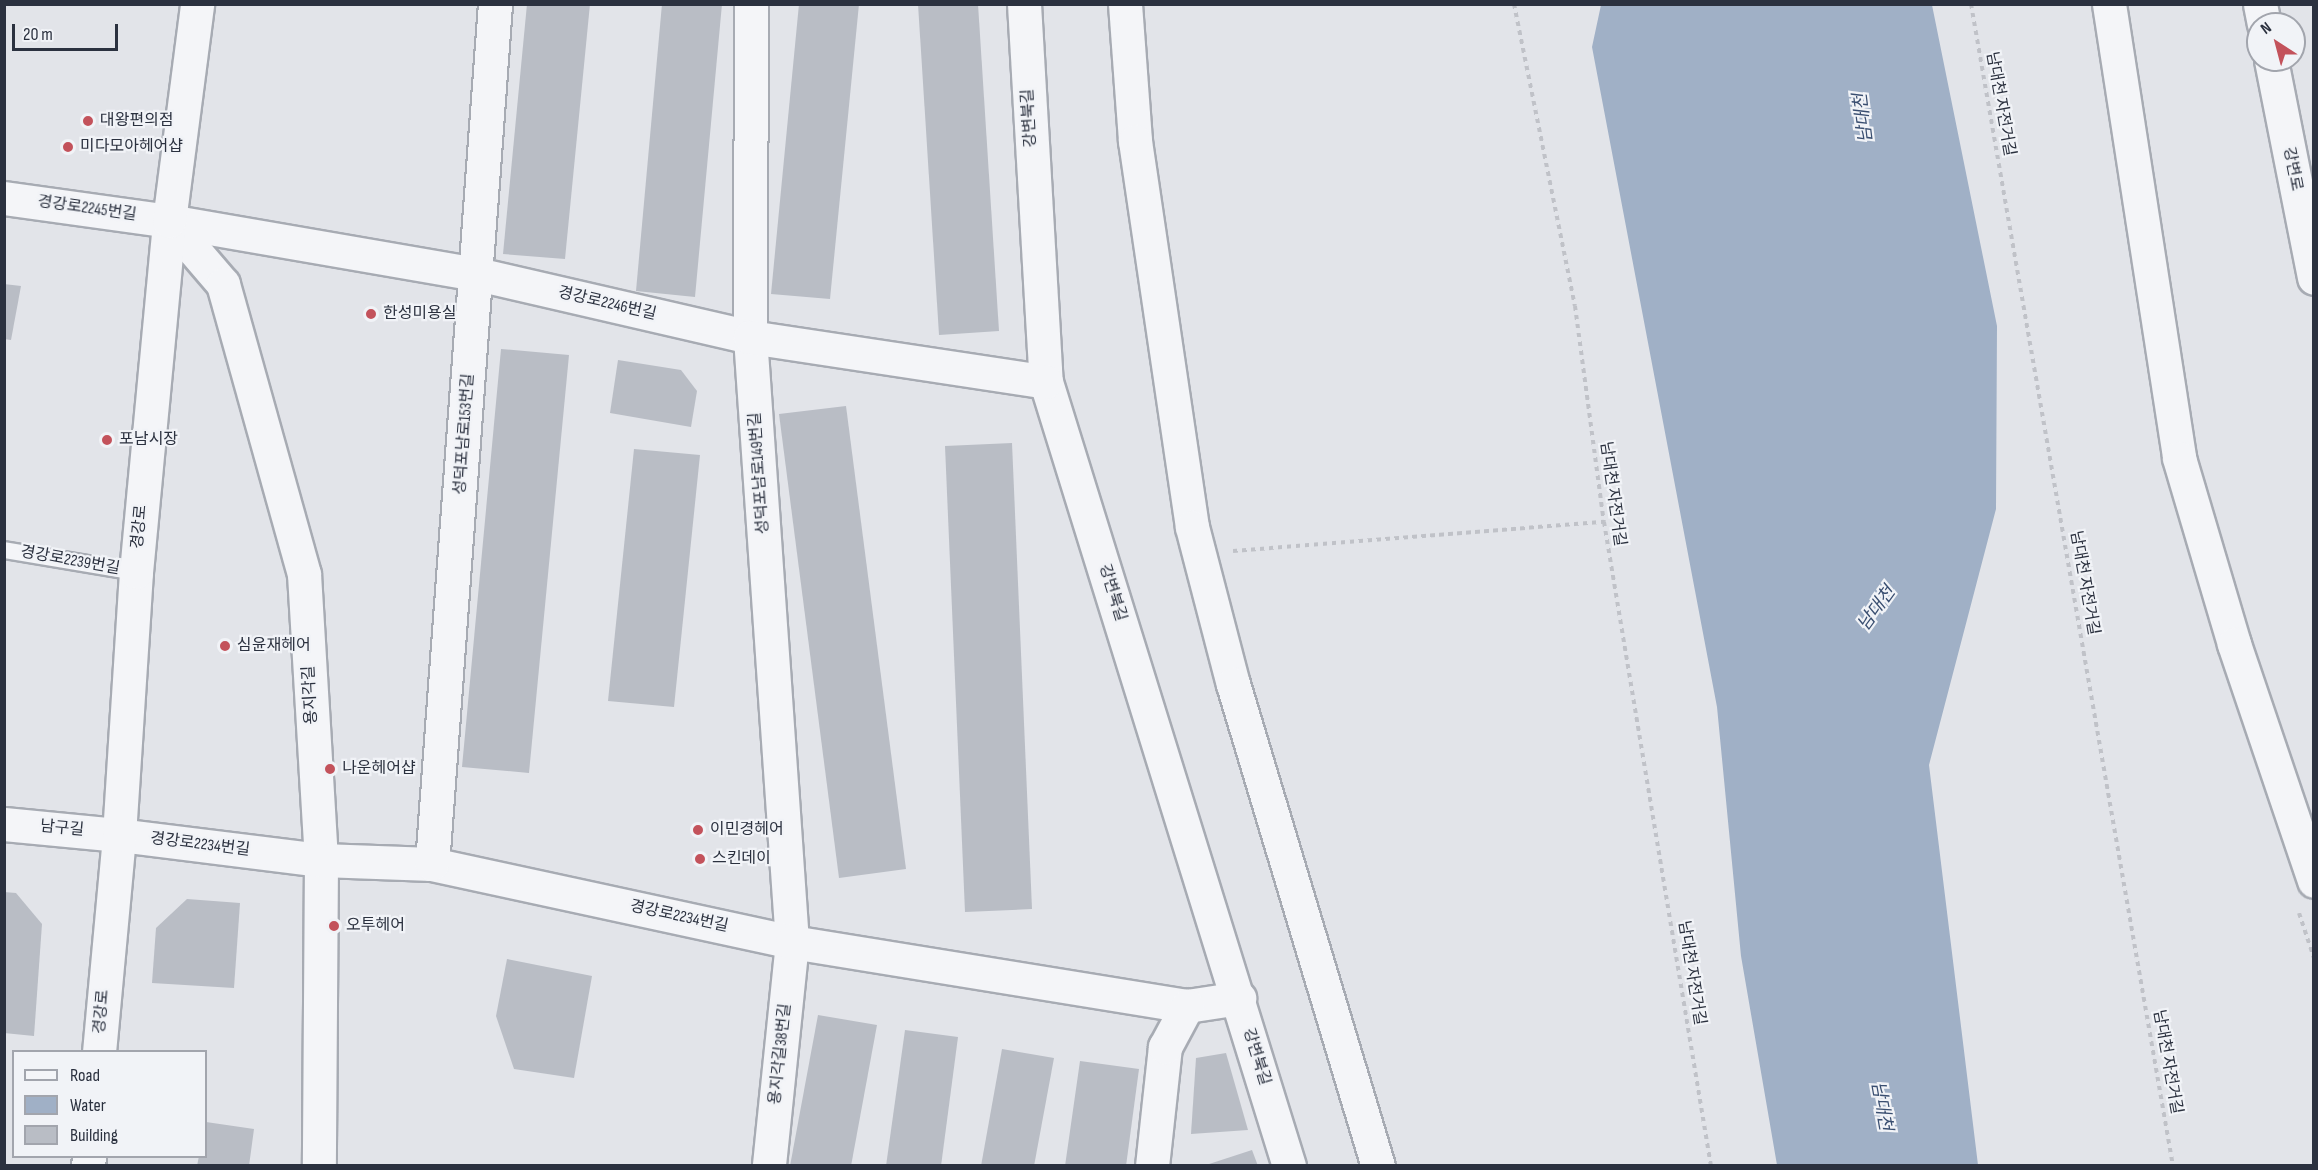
<!DOCTYPE html>
<html>
<head>
<meta charset="utf-8">
<style>
	body { margin:0 }
	#map { position:relative; width:2318px; height:1170px; overflow:hidden; background:#e2e4e9; font-family:"Sofia Sans Condensed","Noto Sans KR",sans-serif }
	div>[style] { position:absolute }
	.water>* { inset:0; background:#a0b0c6 }
	.building>* { inset:0; background:#b9bdc5 }
	.path>* { height:4px; margin-top:-2px; transform-origin:0; background:repeating-linear-gradient(90deg,#c0c2c8 0 4.5px,transparent 0 9px) }
	.roads { filter:drop-shadow(2px 0 #a7abb3) drop-shadow(-2px 0 #a7abb3) drop-shadow(0 2px #a7abb3) drop-shadow(0 -2px #a7abb3) }
	.service>* { height:16px; margin:-8px; padding:0 8px; transform-origin:8px; border-radius:8px; background:#f4f5f8 }
	.minor>* { height:33px; margin:-16.5px; padding:0 16.5px; transform-origin:16.5px; border-radius:16.5px; background:#f4f5f8 }
	.tertiary>* { height:33px; margin:-16.5px; padding:0 16.5px; transform-origin:16.5px; border-radius:16.5px; background:#f4f5f8 }
	.dots>* { width:16px; height:16px; translate:-50% -50%; box-sizing:border-box; border:3px solid #f1f3f7; border-radius:50% }
	span { translate:-50% -50%; white-space:nowrap; text-align:center; line-height:1.15; -webkit-text-stroke:4.5px #f1f3f7; paint-order:stroke }
	.street-label { font-size:16px; color:#2b313f }
	.poi-label { font-size:16px; color:#2b313f }
	.left { translate:0 -50%; text-align:left }
	.water-label { font-size:18px; color:#394e70; font-style:italic }
	.frame { position:absolute; inset:0; border:6px solid #2b313f; pointer-events:none }
	.legend { position:absolute; left:12px; top:1050px; width:195px; height:108px; box-sizing:border-box; background:#f1f3f7; border:2px solid #a2a5ad; margin:0; padding:8px 10px; list-style:none; font-size:18px; color:#2b313f }
	.legend li { display:flex; align-items:center; gap:12px; height:30px }
	.legend b { width:30px; border:2px solid #a2a5ad }
	.north { position:absolute; left:2246px; top:12px; width:60px; height:60px; box-sizing:border-box; background:#f1f3f7; border:2px solid #a2a5ad; border-radius:50%; rotate:324deg; font-size:16px; font-weight:700; line-height:24px; text-align:center; color:#2b313f }
	.north::after { content:''; display:block; margin:auto; width:21px; height:27px; background:#c3525b; clip-path:polygon(50% 0,100% 100%,50% 72%,0 100%) }
	.scale { position:absolute; left:12px; top:24px; width:106px; height:27px; box-sizing:border-box; border:3px solid #2b313f; border-top:0; padding-left:8px; font-size:18px; line-height:21px; white-space:nowrap; color:#2b313f; -webkit-text-stroke:4px #f1f3f7; paint-order:stroke }
</style>
</head>
<body>
<div id="map">
	<div class="water">
		<i style="clip-path:polygon(1601px 5px,1932px 5px,1997px 326px,1996px 509px,1929px 765px,1978px 1165px,1777px 1165px,1741px 956px,1717px 707px,1592px 47px)"></i>
	</div>
	<div class="building">
		<i style="clip-path:polygon(527px 4px,590px 4px,565px 259px,503px 254px)"></i>
		<i style="clip-path:polygon(662px 4px,722px 4px,695px 297px,636px 291px)"></i>
		<i style="clip-path:polygon(799px 4px,859px 4px,830px 299px,771px 294px)"></i>
		<i style="clip-path:polygon(918px 4px,978px 4px,999px 331px,939px 335px)"></i>
		<i style="clip-path:polygon(4px 284px,21px 286px,11px 340px,4px 339px)"></i>
		<i style="clip-path:polygon(501px 349px,569px 355px,529px 773px,462px 767px)"></i>
		<i style="clip-path:polygon(618px 360px,681px 370px,697px 391px,691px 427px,610px 413px)"></i>
		<i style="clip-path:polygon(846px 406px,906px 869px,839px 878px,779px 414px)"></i>
		<i style="clip-path:polygon(1012px 443px,1032px 909px,965px 912px,945px 446px)"></i>
		<i style="clip-path:polygon(634px 449px,700px 455px,674px 707px,608px 701px)"></i>
		<i style="clip-path:polygon(4px 892px,16px 893px,42px 924px,34px 1036px,4px 1033px)"></i>
		<i style="clip-path:polygon(187px 899px,240px 903px,234px 988px,152px 983px,156px 928px)"></i>
		<i style="clip-path:polygon(507px 959px,592px 976px,574px 1078px,514px 1069px,496px 1016px)"></i>
		<i style="clip-path:polygon(818px 1015px,877px 1025px,851px 1166px,790px 1166px)"></i>
		<i style="clip-path:polygon(905px 1030px,958px 1037px,941px 1166px,886px 1166px)"></i>
		<i style="clip-path:polygon(1002px 1049px,1054px 1058px,1034px 1166px,981px 1166px)"></i>
		<i style="clip-path:polygon(1226px 1053px,1248px 1130px,1191px 1134px,1196px 1058px)"></i>
		<i style="clip-path:polygon(1080px 1061px,1139px 1069px,1126px 1166px,1065px 1166px)"></i>
		<i style="clip-path:polygon(206px 1122px,254px 1129px,249px 1166px,197px 1166px,199px 1156px,206px 1156px)"></i>
		<i style="clip-path:polygon(1252px 1150px,1258px 1166px,1206px 1166px,1206px 1165px)"></i>
	</div>
	<div class="path">
		<i style="left:1514px;top:4px;width:308px;rotate:78.6deg"></i>
		<i style="left:1575px;top:306px;width:218px;rotate:82.4deg"></i>
		<i style="left:1604px;top:522px;width:653px;rotate:80.57deg"></i>
		<i style="left:1971px;top:4px;width:1179px;rotate:80.14deg"></i>
		<i style="left:1233px;top:551px;width:372px;rotate:-4.5deg"></i>
		<i style="left:2299px;top:913px;width:47px;rotate:71.6deg"></i>
	</div>
	<div class="roads">
		<div class="service">
			<i style="left:4px;top:550px;width:134px;rotate:9.5deg"></i>
		</div>
		<div class="minor">
			<i style="left:751px;top:4px;width:333px;rotate:90.2deg"></i>
			<i style="left:750px;top:337px;width:606px;rotate:86.03deg"></i>
			<i style="left:792px;top:942px;width:225px;rotate:95.9deg"></i>
			<i style="left:1024px;top:4px;width:379px;rotate:86.7deg"></i>
			<i style="left:1046px;top:382px;width:821px;rotate:72.78deg"></i>
			<i style="left:1125px;top:4px;width:137px;rotate:85.8deg"></i>
			<i style="left:1135px;top:141px;width:390px;rotate:81.6deg"></i>
			<i style="left:1192px;top:527px;width:162px;rotate:75.4deg"></i>
			<i style="left:1233px;top:684px;width:503px;rotate:73.26deg"></i>
			<i style="left:2109px;top:4px;width:459px;rotate:81.2deg"></i>
			<i style="left:2179px;top:458px;width:194px;rotate:73.5deg"></i>
			<i style="left:2234px;top:644px;width:250px;rotate:71.3deg"></i>
			<i style="left:4px;top:198px;width:167px;rotate:7.9deg"></i>
			<i style="left:169px;top:221px;width:313px;rotate:9.8deg"></i>
			<i style="left:477px;top:274px;width:280px;rotate:13deg"></i>
			<i style="left:750px;top:337px;width:299px;rotate:8.6deg"></i>
			<i style="left:169px;top:221px;width:83px;rotate:49.4deg"></i>
			<i style="left:223px;top:284px;width:301px;rotate:74.4deg"></i>
			<i style="left:304px;top:574px;width:287px;rotate:86.6deg"></i>
			<i style="left:321px;top:860px;width:306px;rotate:90.4deg"></i>
			<i style="left:119px;top:835px;width:204px;rotate:7.1deg"></i>
			<i style="left:321px;top:860px;width:111px;rotate:2.1deg"></i>
			<i style="left:432px;top:864px;width:368px;rotate:12.2deg"></i>
			<i style="left:792px;top:942px;width:400px;rotate:9.2deg"></i>
			<i style="left:1187px;top:1006px;width:53px;rotate:-8.7deg"></i>
			<i style="left:432px;top:864px;width:862px;rotate:-85.81deg"></i>
			<i style="left:1152px;top:1166px;width:120px;rotate:-83.8deg"></i>
			<i style="left:1165px;top:1047px;width:47px;rotate:-61.8deg"></i>
		</div>
		<div class="tertiary">
			<i style="left:2260px;top:4px;width:20px;rotate:79deg"></i>
			<i style="left:2271px;top:60px;width:222px;rotate:78.8deg"></i>
			<i style="left:4px;top:824px;width:116px;rotate:5.5deg"></i>
			<i style="left:99px;top:1052px;width:218px;rotate:-84.7deg"></i>
			<i style="left:119px;top:835px;width:264px;rotate:-86.3deg"></i>
			<i style="left:136px;top:572px;width:353px;rotate:-84.6deg"></i>
			<i style="left:169px;top:221px;width:219px;rotate:-82.6deg"></i>
			<i style="left:88px;top:1166px;width:10px;rotate:-84deg"></i>
		</div>
	</div>
	<div class="dots">
		<i style="left:88px;top:121px;background:#c3525b"></i>
		<i style="left:68px;top:147px;background:#c3525b"></i>
		<i style="left:371px;top:314px;background:#c3525b"></i>
		<i style="left:107px;top:440px;background:#c3525b"></i>
		<i style="left:225px;top:646px;background:#c3525b"></i>
		<i style="left:330px;top:769px;background:#c3525b"></i>
		<i style="left:698px;top:830px;background:#c3525b"></i>
		<i style="left:700px;top:859px;background:#c3525b"></i>
		<i style="left:334px;top:926px;background:#c3525b"></i>
	</div>
	<div class="street-label">
		<span style="left:2000px;top:104px;rotate:80deg">남대천 자전거길</span>
		<span style="left:1030px;top:118px;rotate:-93deg">강변북길</span>
		<span style="left:2292px;top:169px;rotate:79deg">강변로</span>
		<span style="left:87px;top:209px;rotate:8deg">경강로2245번길</span>
		<span style="left:607px;top:304px;rotate:13deg">경강로2246번길</span>
		<span style="left:465px;top:434px;rotate:-86deg">성덕포남로153번길</span>
		<span style="left:760px;top:473px;rotate:-94deg">성덕포남로149번길</span>
		<span style="left:1612px;top:494px;rotate:82deg">남대천 자전거길</span>
		<span style="left:140px;top:527px;rotate:-85deg">경강로</span>
		<span style="left:70px;top:561px;rotate:10deg">경강로2239번길</span>
		<span style="left:2084px;top:583px;rotate:80deg">남대천 자전거길</span>
		<span style="left:1112px;top:593px;rotate:73deg">강변북길</span>
		<span style="left:311px;top:695px;rotate:-93deg">용지각길</span>
		<span style="left:62px;top:829px;rotate:5deg">남구길</span>
		<span style="left:200px;top:845px;rotate:7deg">경강로2234번길</span>
		<span style="left:679px;top:917px;rotate:12deg">경강로2234번길</span>
		<span style="left:1691px;top:973px;rotate:81deg">남대천 자전거길</span>
		<span style="left:102px;top:1012px;rotate:-85deg">경강로</span>
		<span style="left:781px;top:1054px;rotate:-84deg">용지각길38번길</span>
		<span style="left:1256px;top:1057px;rotate:73deg">강변북길</span>
		<span style="left:2167px;top:1062px;rotate:80deg">남대천 자전거길</span>
	</div>
	<div class="poi-label">
		<span class="left" style="left:100px;top:121px">대왕편의점</span>
		<span class="left" style="left:80px;top:147px">미다모아헤어샵</span>
		<span class="left" style="left:383px;top:314px">한성미용실</span>
		<span class="left" style="left:119px;top:440px">포남시장</span>
		<span class="left" style="left:237px;top:646px">심윤재헤어</span>
		<span class="left" style="left:342px;top:769px">나운헤어샵</span>
		<span class="left" style="left:710px;top:830px">이민경헤어</span>
		<span class="left" style="left:712px;top:859px">스킨데이</span>
		<span class="left" style="left:346px;top:926px">오투헤어</span>
	</div>
	<div class="water-label">
		<span style="left:1864px;top:118px;rotate:-97deg">남대천</span>
		<span style="left:1877px;top:609px;rotate:-54deg">남대천</span>
		<span style="left:1881px;top:1106px;rotate:80deg">남대천</span>
	</div>
	<div class="frame"></div>
	<ul class="legend">
	<li><b style="height:8px;background:#f4f5f8"></b>Road</li>
	<li><b style="height:16px;background:#a0b0c6"></b>Water</li>
	<li><b style="height:16px;background:#b9bdc5"></b>Building</li>
	</ul>
	<div class="north">N</div>
	<div class="scale">20 m</div>
</div>
</body>
</html>
